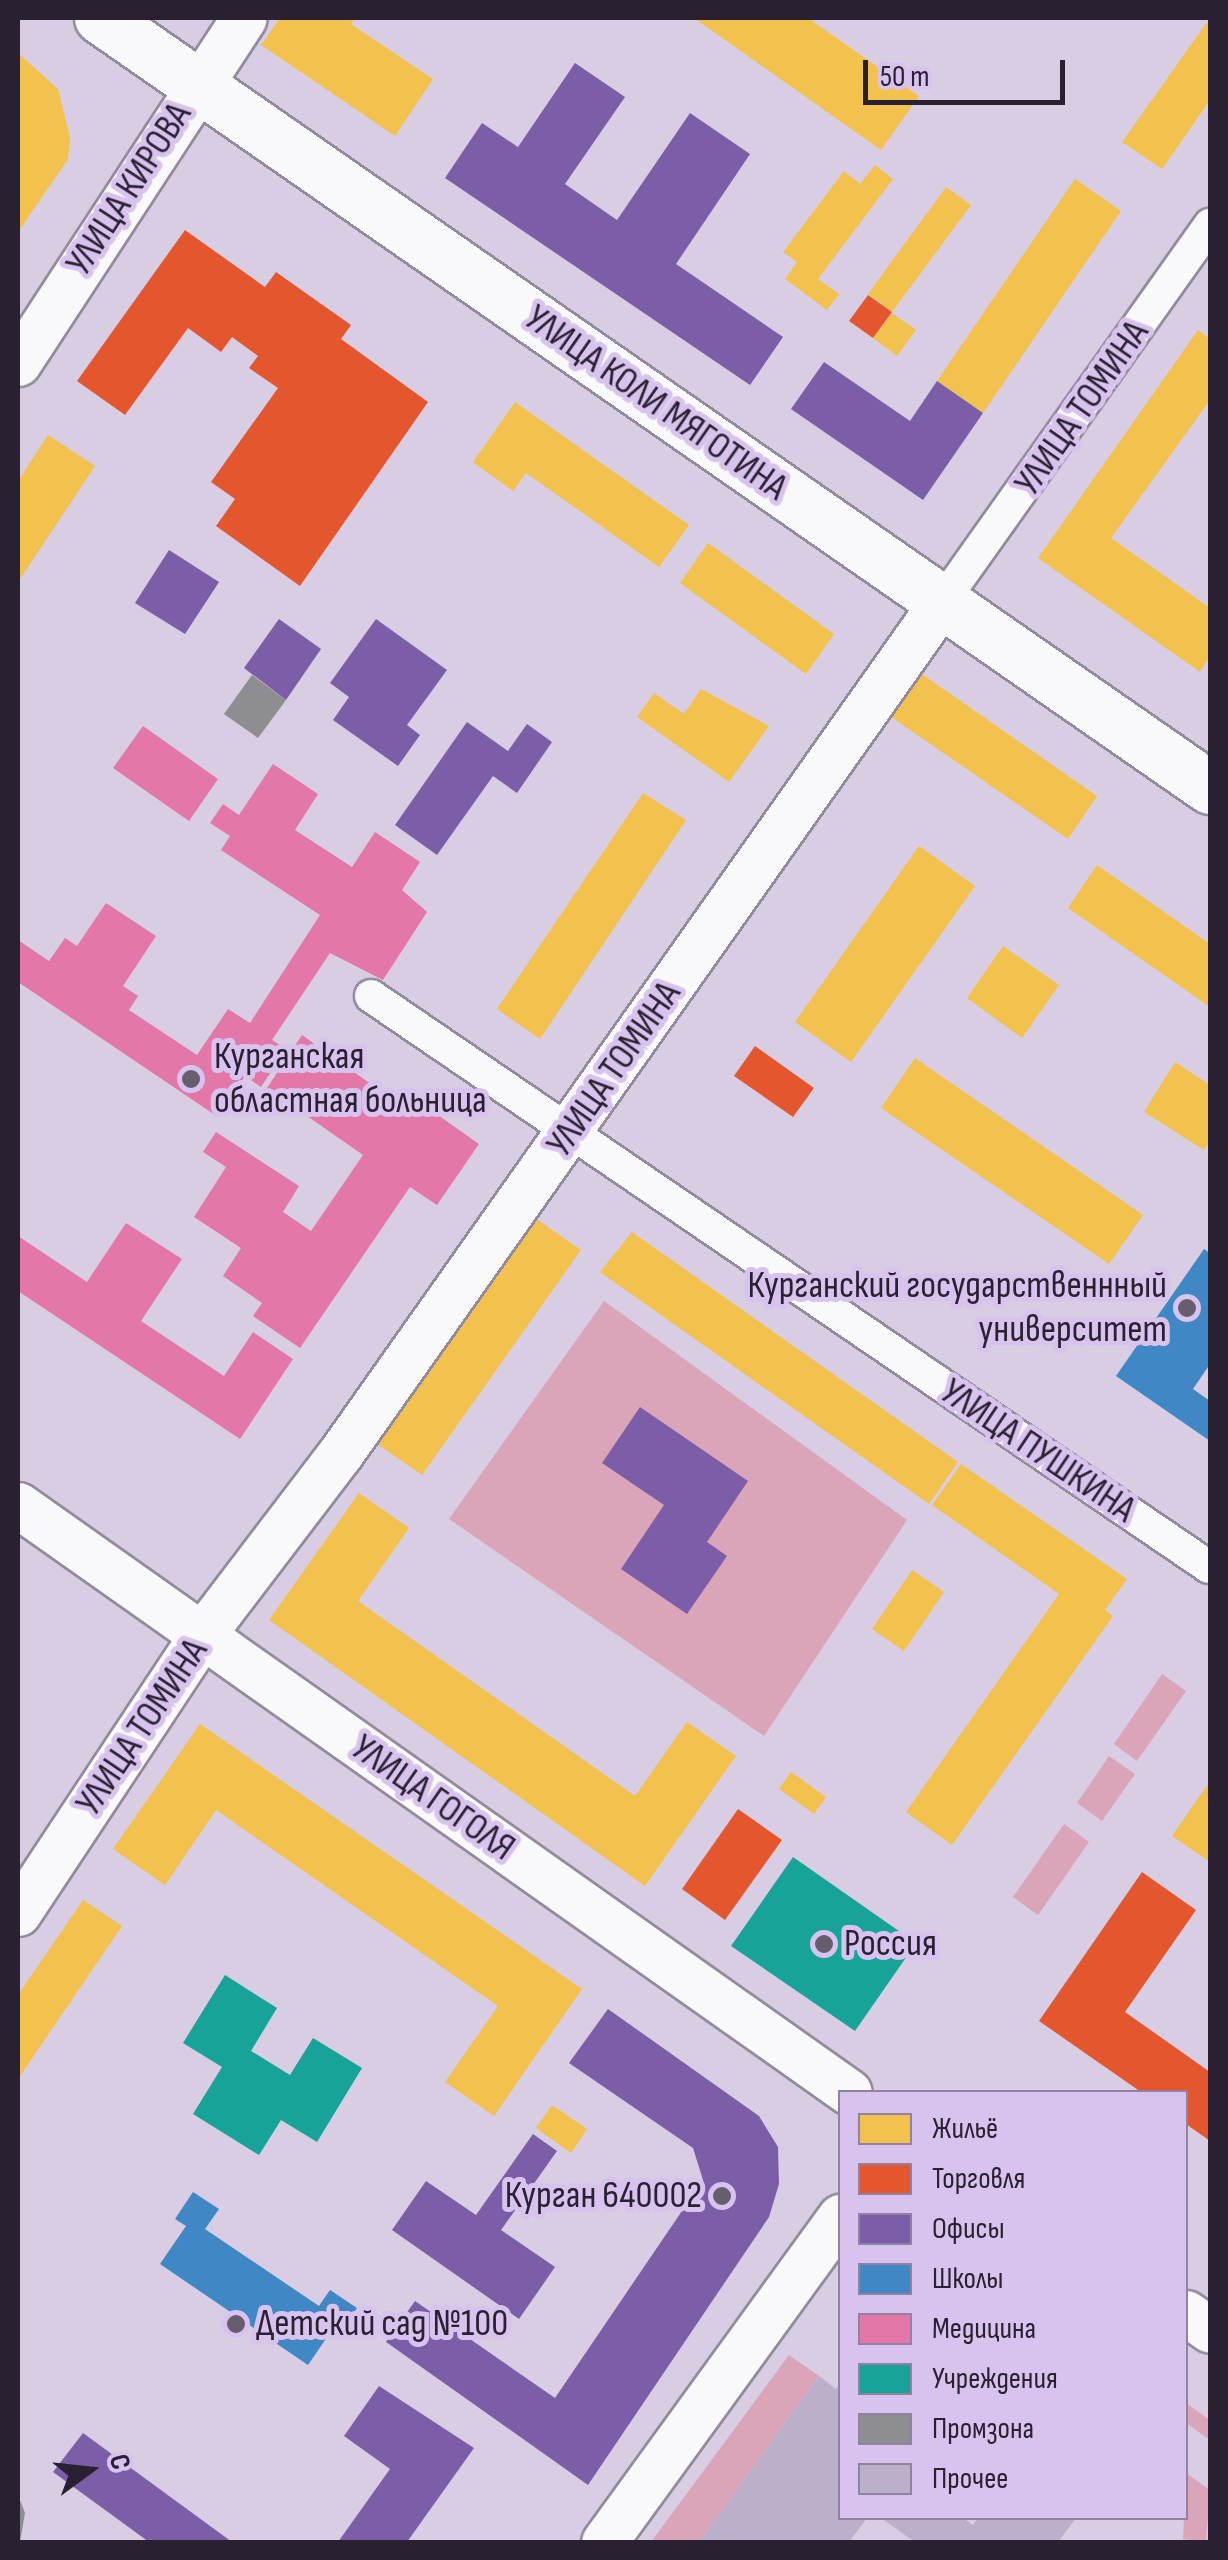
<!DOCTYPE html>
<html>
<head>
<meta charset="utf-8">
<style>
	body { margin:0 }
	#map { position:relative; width:1228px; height:2560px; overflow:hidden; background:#d8cde3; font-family:"Sofia Sans Condensed",sans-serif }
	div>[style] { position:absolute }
	.green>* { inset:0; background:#dba5b9 }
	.homes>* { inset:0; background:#f2c14e }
	.shops>* { inset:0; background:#e4572e }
	.offices>* { inset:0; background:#7b5ea7 }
	.schools>* { inset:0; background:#3f88c5 }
	.health>* { inset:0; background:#e377a8 }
	.public>* { inset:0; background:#17a398 }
	.industry>* { inset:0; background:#8d8d92 }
	.building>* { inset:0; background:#bcafc9 }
	.roads { filter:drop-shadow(2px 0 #938a9b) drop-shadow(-2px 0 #938a9b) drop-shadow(0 2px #938a9b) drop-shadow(0 -2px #938a9b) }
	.street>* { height:32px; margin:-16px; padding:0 16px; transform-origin:16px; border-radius:16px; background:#f9f8fb }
	.secondary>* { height:45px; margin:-22.5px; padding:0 22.5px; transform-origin:22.5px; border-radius:22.5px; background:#f9f8fb }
	.primary>* { height:52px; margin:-26px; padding:0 26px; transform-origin:26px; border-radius:26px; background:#f9f8fb }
	.dots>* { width:28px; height:28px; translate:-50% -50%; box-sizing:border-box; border:5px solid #d7c3ed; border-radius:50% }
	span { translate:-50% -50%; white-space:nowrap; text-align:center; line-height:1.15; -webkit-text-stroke:10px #d7c3ed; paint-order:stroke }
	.street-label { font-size:38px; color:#292131 }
	.poi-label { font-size:38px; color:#292131 }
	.left { translate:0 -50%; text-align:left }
	.right { translate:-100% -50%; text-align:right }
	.frame { position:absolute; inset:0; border:20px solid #292131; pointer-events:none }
	.legend { position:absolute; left:838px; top:2090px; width:350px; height:430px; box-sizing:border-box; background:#d7c3ed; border:2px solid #9182a2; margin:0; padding:12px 18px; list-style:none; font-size:30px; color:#292131 }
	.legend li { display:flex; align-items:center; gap:20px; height:50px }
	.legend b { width:50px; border:2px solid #9182a2 }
	.north { position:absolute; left:40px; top:2420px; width:100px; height:100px; -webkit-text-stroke:8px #d7c3ed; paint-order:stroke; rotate:75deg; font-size:28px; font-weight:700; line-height:40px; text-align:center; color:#292131 }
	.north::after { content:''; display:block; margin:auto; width:35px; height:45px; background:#292131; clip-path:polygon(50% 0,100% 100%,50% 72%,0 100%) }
	.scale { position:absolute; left:863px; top:60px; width:202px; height:45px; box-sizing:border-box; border:5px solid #292131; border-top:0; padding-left:12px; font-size:30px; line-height:35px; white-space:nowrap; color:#292131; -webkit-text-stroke:8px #d7c3ed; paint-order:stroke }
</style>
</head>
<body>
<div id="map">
	<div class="green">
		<i style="clip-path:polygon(604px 1301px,907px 1520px,764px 1736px,449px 1519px)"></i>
		<i style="clip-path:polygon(1162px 1674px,1186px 1691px,1137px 1761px,1114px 1744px)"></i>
		<i style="clip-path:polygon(1109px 1756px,1135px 1774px,1102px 1821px,1077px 1803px)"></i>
		<i style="clip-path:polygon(1064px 1824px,1089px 1842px,1038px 1915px,1013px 1897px)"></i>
		<i style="clip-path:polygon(789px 2355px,819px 2376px,699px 2542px,651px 2542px)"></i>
		<i style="clip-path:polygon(1186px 2403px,1210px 2420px,1210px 2440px,1186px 2423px)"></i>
		<i style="clip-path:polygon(1186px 2473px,1210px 2490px,1206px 2542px,1183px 2539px)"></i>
	</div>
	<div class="homes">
		<i style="clip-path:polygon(280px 18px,355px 18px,351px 24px,433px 79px,395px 136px,261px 45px)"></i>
		<i style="clip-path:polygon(694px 18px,808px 18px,919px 96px,881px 150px)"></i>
		<i style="clip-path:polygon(1210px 18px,1210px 100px,1162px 169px,1122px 142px)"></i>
		<i style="clip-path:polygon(18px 53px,58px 89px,70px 138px,68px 159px,18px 232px)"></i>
		<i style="clip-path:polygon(875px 165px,893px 179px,818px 279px,839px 294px,827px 310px,785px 279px,797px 262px,783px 252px,844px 171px,860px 184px)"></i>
		<i style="clip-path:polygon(1075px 179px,1121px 211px,983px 413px,937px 381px)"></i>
		<i style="clip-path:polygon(946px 187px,971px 205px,892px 312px,868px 294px)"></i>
		<i style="clip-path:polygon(892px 313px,916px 330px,897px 356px,873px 338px)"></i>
		<i style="clip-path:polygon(1198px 330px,1210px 339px,1210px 400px,1111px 538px,1210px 608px,1210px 656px,1200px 672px,1038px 558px)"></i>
		<i style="clip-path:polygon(515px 402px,689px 525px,659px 567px,526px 473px,513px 491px,473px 462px)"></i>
		<i style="clip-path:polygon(48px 435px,95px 466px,18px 582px,18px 481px)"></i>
		<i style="clip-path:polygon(708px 543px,834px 634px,806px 674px,680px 583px)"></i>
		<i style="clip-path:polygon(916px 670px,1097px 796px,1068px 839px,887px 714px)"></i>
		<i style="clip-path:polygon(701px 689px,769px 726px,729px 782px,637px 717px,654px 693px,684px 714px)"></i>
		<i style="clip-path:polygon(643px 793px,686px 820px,540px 1039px,497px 1009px)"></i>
		<i style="clip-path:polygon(919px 846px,975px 886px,851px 1062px,795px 1022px)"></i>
		<i style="clip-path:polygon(1097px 865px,1210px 944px,1210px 1007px,1068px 908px)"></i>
		<i style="clip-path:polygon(1003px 946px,1059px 985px,1022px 1038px,967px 998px)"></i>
		<i style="clip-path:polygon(915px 1058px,1143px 1215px,1109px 1264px,881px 1108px)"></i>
		<i style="clip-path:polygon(1175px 1062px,1210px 1085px,1210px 1140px,1204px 1150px,1144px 1112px)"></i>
		<i style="clip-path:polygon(535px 1218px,581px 1250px,422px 1475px,376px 1443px)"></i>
		<i style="clip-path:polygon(632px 1232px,958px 1462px,929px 1504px,600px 1272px)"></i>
		<i style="clip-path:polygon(961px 1464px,1127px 1579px,1105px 1610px,1113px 1616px,952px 1845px,906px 1812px,1059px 1594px,932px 1505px)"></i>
		<i style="clip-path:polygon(359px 1493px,409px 1528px,358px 1601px,635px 1796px,687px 1722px,736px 1756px,645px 1886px,269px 1620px)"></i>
		<i style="clip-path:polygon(912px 1570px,944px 1592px,904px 1651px,872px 1629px)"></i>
		<i style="clip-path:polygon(200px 1724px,582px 1989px,494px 2116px,445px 2082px,498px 2006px,216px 1810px,165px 1885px,113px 1849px)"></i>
		<i style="clip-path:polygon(791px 1772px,826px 1797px,814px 1814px,779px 1789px)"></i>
		<i style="clip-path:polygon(1210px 1781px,1210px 1862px,1172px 1836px)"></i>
		<i style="clip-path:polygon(83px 1900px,122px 1926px,18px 2079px,18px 1995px)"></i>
		<i style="clip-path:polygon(552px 2105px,587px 2129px,571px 2153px,536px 2128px)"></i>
	</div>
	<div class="shops">
		<i style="clip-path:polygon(185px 230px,265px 287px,276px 272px,351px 325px,341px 339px,428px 402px,300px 586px,216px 526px,235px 499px,211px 482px,278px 388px,249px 368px,258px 356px,232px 337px,221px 352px,188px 328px,125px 415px,77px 381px)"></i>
		<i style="clip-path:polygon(868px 295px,892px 312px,873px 338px,849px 321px)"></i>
		<i style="clip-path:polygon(755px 1046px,814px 1088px,793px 1117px,734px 1076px)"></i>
		<i style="clip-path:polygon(738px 1809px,782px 1840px,725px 1920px,682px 1889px)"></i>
		<i style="clip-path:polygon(1142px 1872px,1196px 1910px,1125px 2012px,1210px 2072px,1210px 2141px,1186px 2124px,1186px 2092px,1141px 2092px,1039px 2021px)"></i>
	</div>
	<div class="offices">
		<i style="clip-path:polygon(575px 63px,625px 97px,565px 184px,617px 220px,690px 113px,750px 154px,676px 264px,783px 337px,750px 385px,445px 178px,482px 123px,518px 147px)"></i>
		<i style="clip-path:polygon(824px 362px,910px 421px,937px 381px,983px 413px,923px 500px,791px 409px)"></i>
		<i style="clip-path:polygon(169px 550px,219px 582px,185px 634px,135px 603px)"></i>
		<i style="clip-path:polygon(279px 619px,321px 649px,286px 700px,244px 668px)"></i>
		<i style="clip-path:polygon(376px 619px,447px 670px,407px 725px,420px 735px,398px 766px,333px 720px,349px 697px,330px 683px)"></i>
		<i style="clip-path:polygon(467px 722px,508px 751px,527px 724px,552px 742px,517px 793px,493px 776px,437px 855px,395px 825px)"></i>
		<i style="clip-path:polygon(640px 1407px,748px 1481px,707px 1542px,727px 1556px,687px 1614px,621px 1569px,664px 1505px,602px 1463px)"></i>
		<i style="clip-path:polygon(608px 2009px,759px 2116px,778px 2147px,779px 2184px,769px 2217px,588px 2485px,386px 2342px,415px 2301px,555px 2398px,703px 2180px,693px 2148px,569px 2063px)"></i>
		<i style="clip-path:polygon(533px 2134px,557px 2151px,501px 2230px,555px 2267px,519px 2319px,392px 2230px,426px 2181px,476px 2215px)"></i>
		<i style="clip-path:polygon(379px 2386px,474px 2448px,407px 2542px,338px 2542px,390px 2469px,344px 2436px)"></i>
		<i style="clip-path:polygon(83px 2433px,232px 2542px,149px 2542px,53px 2472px)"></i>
	</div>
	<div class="schools">
		<i style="clip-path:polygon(1204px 1249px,1210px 1253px,1210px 1364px,1193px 1389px,1210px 1401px,1210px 1441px,1116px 1376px)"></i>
		<i style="clip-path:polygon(193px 2192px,219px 2209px,205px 2229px,319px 2306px,330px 2290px,357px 2308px,345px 2326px,338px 2321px,308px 2365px,160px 2264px,186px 2226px,175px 2219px)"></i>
	</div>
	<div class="health">
		<i style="clip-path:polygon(143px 726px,218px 779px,189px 821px,113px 768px)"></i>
		<i style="clip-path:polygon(273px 764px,318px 794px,295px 830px,352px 867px,375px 832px,420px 862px,402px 890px,427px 912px,383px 980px,330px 953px,272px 1040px,286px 1049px,261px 1087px,245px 1076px,218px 1117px,18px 982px,18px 940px,49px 961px,65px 938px,77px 946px,106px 903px,156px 936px,123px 986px,138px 996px,129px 1010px,197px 1055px,228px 1009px,250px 1023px,320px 915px,221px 850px,230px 836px,210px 823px,223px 804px,239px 815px)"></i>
		<i style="clip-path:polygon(302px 1035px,413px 1114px,421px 1103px,479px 1144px,437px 1205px,410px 1187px,300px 1348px,253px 1316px,262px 1303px,223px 1276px,241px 1248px,194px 1217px,226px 1167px,203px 1152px,216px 1132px,299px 1186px,283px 1212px,311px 1231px,363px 1155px,267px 1088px)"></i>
		<i style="clip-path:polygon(126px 1223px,182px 1259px,141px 1321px,224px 1376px,253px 1332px,293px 1359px,240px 1439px,18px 1291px,18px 1236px,87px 1282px)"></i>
	</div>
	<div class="public">
		<i style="clip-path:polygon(793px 1857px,916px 1943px,855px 2031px,731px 1946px)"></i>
		<i style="clip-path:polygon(225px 1975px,277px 2008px,251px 2051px,290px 2075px,313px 2038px,362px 2068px,317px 2142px,281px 2120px,259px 2155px,193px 2114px,222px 2067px,183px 2043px)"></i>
	</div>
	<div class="industry">
		<i style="clip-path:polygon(252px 675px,286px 700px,258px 738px,224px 714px)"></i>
		<i style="clip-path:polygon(18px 2495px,25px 2513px,20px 2542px,18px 2542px)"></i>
	</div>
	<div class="building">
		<i style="clip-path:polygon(819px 2376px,836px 2389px,840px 2383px,840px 2518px,867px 2518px,849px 2542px,699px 2542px)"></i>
		<i style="clip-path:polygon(881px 2518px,963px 2518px,973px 2525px,978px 2518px,1076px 2518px,1058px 2542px,915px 2542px)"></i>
	</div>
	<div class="roads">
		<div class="street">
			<i style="left:942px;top:602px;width:463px;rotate:-54.6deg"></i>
			<i style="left:371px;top:996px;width:1014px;rotate:34.27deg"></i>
		</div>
		<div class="secondary">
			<i style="left:18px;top:363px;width:412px;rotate:-56.8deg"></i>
			<i style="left:18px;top:1505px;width:1017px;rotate:35.24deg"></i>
			<i style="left:18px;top:1913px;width:333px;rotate:-56.5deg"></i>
			<i style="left:202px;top:1635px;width:228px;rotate:-52.7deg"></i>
			<i style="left:340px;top:1454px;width:1043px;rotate:-54.76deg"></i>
			<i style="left:1186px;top:2313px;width:29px;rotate:35deg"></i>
			<i style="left:604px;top:2542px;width:402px;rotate:-54deg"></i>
		</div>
		<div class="primary">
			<i style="left:101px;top:18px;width:1350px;rotate:34.77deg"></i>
		</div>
	</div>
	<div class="dots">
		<i style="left:191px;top:1079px;background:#665d6f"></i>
		<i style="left:1187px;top:1308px;background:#665d6f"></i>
		<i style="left:824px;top:1944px;background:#665d6f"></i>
		<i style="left:722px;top:2196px;background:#665d6f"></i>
		<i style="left:236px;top:2324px;background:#665d6f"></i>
	</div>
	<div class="street-label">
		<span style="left:129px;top:189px;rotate:-57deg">УЛИЦА КИРОВА</span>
		<span style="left:656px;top:403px;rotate:35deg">УЛИЦА КОЛИ МЯГОТИНА</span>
		<span style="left:1082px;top:408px;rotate:-55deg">УЛИЦА ТОМИНА</span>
		<span style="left:614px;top:1069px;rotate:-55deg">УЛИЦА ТОМИНА</span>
		<span style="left:1038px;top:1451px;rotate:34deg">УЛИЦА ПУШКИНА</span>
		<span style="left:142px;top:1727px;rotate:-56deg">УЛИЦА ТОМИНА</span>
		<span style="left:433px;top:1798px;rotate:35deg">УЛИЦА ГОГОЛЯ</span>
	</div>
	<div class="poi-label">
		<span class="left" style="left:214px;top:1079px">Курганская<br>областная больница</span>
		<span class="right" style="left:1167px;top:1308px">Курганский государственнный<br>университет</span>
		<span class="left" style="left:844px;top:1944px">Россия</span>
		<span class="right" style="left:702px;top:2196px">Курган 640002</span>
		<span class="left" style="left:256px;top:2324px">Детский сад №100</span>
	</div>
	<div class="frame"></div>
	<ul class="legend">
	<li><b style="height:28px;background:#f2c14e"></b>Жильё</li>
	<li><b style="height:28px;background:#e4572e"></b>Торговля</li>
	<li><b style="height:28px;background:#7b5ea7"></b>Офисы</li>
	<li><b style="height:28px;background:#3f88c5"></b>Школы</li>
	<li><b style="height:28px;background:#e377a8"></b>Медицина</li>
	<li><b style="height:28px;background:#17a398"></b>Учреждения</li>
	<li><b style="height:28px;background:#8d8d92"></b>Промзона</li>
	<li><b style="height:28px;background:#bcafc9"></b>Прочее</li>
	</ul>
	<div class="north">С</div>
	<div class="scale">50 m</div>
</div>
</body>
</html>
